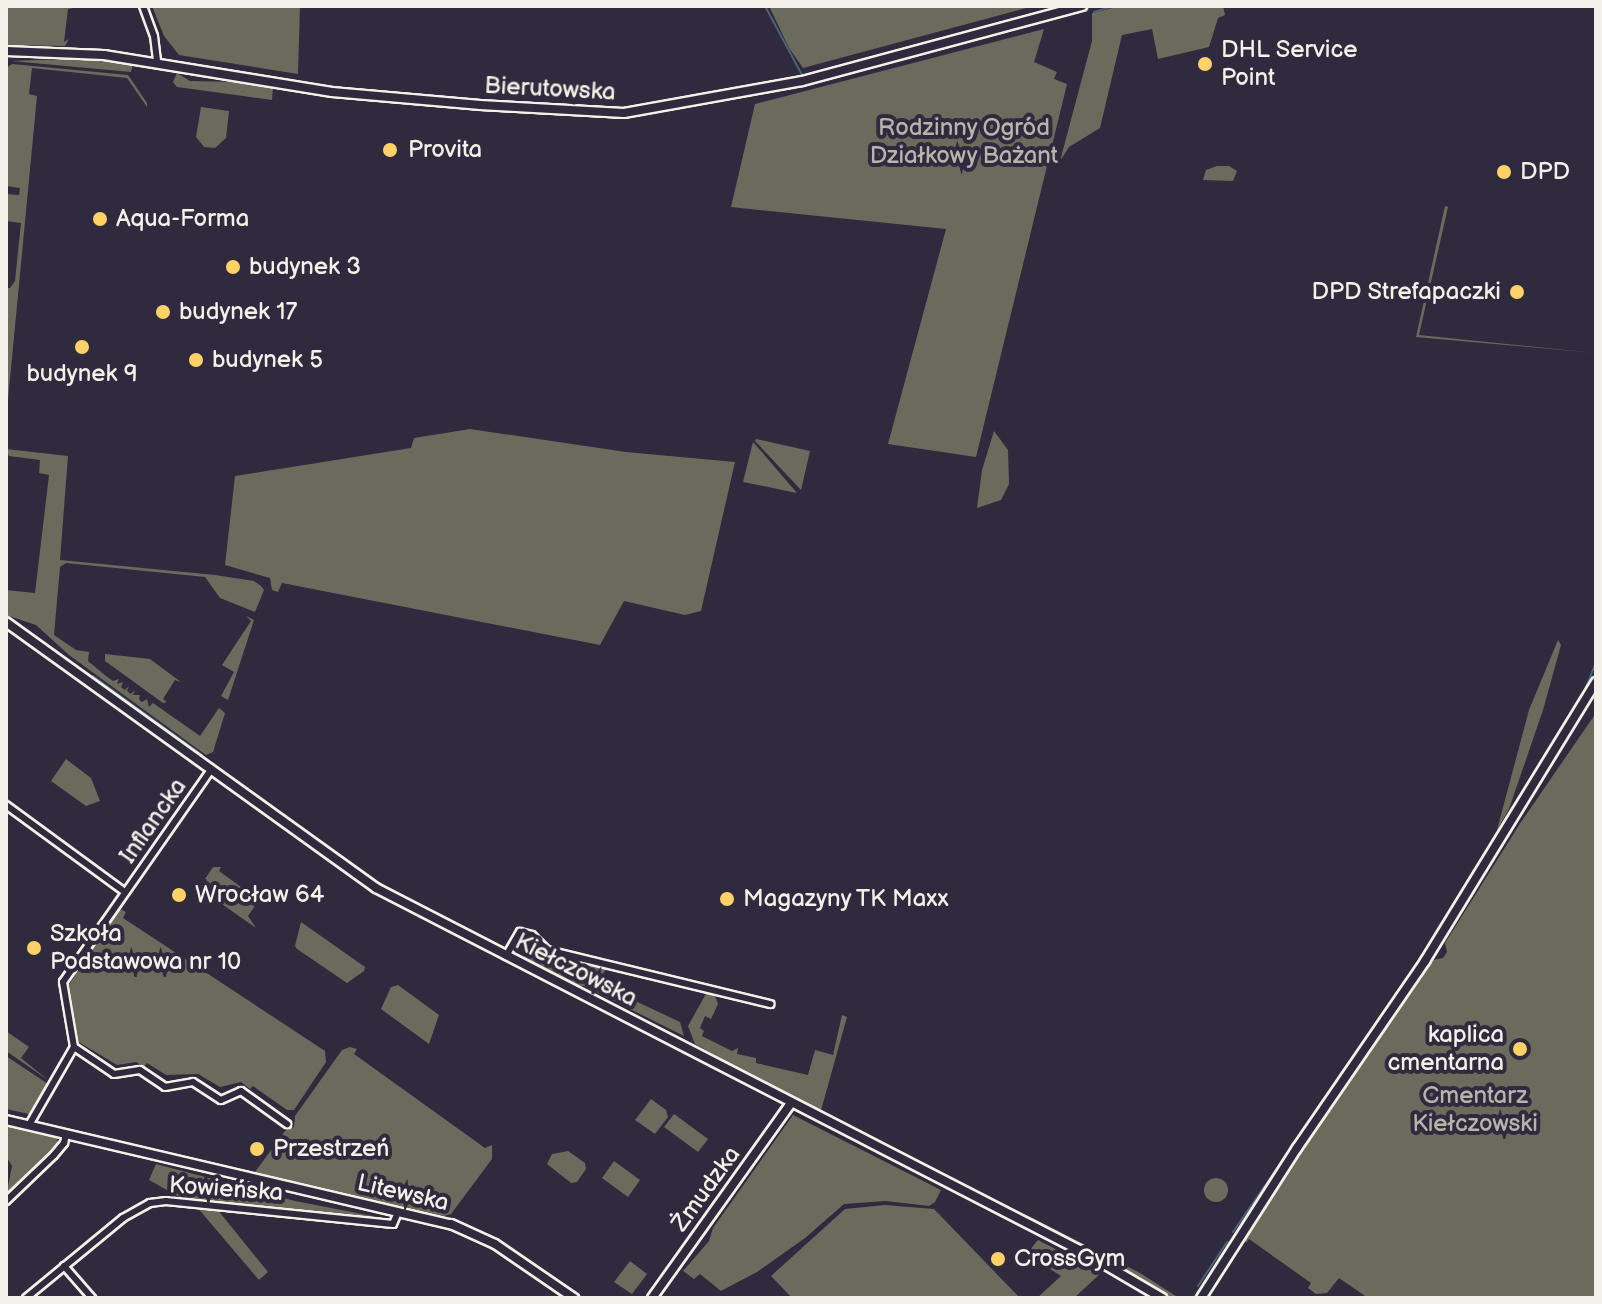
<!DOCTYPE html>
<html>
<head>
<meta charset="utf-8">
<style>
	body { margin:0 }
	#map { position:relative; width:1602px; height:1304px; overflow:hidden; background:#2f2a3d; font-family:"Balsamiq Sans",sans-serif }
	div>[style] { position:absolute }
	.green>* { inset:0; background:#6a6b5d }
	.round { border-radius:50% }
	.stream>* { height:2px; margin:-1px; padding:0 1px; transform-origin:1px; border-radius:1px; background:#4a6274 }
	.roads { filter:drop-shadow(2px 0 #f4f1e8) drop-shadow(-2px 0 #f4f1e8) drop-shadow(0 2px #f4f1e8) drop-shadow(0 -2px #f4f1e8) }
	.minor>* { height:6px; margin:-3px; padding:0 3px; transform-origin:3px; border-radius:3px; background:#2f2a3d }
	.tertiary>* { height:8px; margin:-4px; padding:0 4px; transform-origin:4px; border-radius:4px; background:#2f2a3d }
	.dots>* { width:22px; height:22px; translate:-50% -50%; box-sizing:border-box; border:4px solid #2f2a3d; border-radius:50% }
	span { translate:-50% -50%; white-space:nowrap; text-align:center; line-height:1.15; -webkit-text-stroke:8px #2f2a3d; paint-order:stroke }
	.poi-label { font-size:24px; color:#f4f1e8 }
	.left { translate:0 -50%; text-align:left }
	.right { translate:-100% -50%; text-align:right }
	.street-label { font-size:24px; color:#f4f1e8 }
	.park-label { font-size:24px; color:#b6b5a9 }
	.frame { position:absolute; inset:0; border:8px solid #f4f1e8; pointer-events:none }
</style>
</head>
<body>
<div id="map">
	<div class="green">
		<i style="clip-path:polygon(6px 6px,84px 6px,68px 9px,64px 42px,69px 39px,65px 46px,6px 45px)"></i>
		<i style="clip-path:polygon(152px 6px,300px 6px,298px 74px,179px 55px,164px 36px)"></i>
		<i style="clip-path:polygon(769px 6px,1034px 6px,803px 68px,789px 48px)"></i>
		<i style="clip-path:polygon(1121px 6px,1223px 6px,1225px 15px,1218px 18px,1209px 47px,1162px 58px,1158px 59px,1152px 29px,1122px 35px,1100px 128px,1069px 147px,1060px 161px,1092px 41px,1092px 13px)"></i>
		<i style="clip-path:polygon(1044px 29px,1034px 62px,1057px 72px,1054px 79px,1067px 84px,976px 457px,888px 444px,946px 229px,731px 207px,755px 104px)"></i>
		<i style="clip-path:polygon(89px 58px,133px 64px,131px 72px,11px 61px)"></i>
		<i style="clip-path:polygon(12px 64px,128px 75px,147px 103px,147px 107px,127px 78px,32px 68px,29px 94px,37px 96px,6px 421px,6px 288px,10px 288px,15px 281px,21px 223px,6px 221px,6px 194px,19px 195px,20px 188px,6px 186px,6px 68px)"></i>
		<i style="clip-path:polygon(177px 73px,190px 81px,236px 82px,273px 88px,272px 100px,177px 87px,173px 82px)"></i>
		<i style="clip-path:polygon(201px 107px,229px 111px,226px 138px,215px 148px,204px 147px,196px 137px)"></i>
		<i style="clip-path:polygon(1217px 166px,1229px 166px,1237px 171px,1233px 181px,1203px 180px,1206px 170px)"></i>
		<i style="clip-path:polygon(1445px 206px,1448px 207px,1419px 335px,1596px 353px,1416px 337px)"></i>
		<i style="clip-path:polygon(470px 429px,626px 452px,735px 462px,701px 611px,685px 615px,624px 601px,600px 645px,282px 583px,278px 592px,272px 590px,270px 578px,225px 565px,235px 476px,411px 448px,414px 438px)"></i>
		<i style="clip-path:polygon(994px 431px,1008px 450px,1009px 484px,1001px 500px,977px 508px,982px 470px)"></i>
		<i style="clip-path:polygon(756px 439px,810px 451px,801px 490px,755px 441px)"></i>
		<i style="clip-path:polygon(753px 442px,761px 451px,797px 493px,743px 482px)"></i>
		<i style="clip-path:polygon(6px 449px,68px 456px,60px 560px,215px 575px,254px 581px,261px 586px,264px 590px,255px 612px,220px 598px,205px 577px,66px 563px,60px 567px,54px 635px,76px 650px,89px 652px,88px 661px,106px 676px,113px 681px,119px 679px,117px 684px,123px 682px,121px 687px,125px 690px,129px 686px,127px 691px,131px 694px,135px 690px,133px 695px,140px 695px,139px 699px,142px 702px,147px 699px,149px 707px,153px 703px,200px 736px,219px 708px,225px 713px,213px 752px,206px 755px,69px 655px,36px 625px,6px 615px,6px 590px,35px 593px,49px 475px,39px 473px,40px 460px,9px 456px)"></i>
		<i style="clip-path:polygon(246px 616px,254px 620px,228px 700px,221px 696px,234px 672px,222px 665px,251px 621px)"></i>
		<i style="clip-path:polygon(1558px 640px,1561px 645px,1543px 710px,1509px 809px,1497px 830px,1529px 710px)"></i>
		<i style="clip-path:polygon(105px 654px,150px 659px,181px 682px,175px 680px,163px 699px,167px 702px,163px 703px,105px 661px)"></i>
		<i style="clip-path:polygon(1596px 713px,1596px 1298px,1368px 1298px,1339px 1278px,1327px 1293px,1316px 1294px,1308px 1288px,1311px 1283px,1249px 1239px,1246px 1243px,1243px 1236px,1433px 960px,1443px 958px,1447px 952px,1445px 943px,1521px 822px)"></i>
		<i style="clip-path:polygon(66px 759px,91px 778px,100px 801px,86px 806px,51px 781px)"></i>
		<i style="clip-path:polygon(213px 867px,221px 867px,219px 871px,259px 900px,248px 916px,256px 928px,199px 888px)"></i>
		<i style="clip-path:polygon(118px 908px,126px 912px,123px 918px,325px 1051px,326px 1062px,294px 1110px,287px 1110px,253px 1086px,250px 1089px,241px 1082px,220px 1087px,198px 1074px,166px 1075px,147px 1063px,144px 1067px,136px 1062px,117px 1065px,77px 1041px,69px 985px)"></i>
		<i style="clip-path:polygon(301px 922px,365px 967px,364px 971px,347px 983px,297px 949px,295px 946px)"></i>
		<i style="clip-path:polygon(528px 941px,549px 955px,606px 969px,597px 983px,680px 1022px,684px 1036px,584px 986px,573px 985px,524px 957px,521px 947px)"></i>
		<i style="clip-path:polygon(398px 985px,439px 1015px,429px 1044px,381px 1009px,391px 987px)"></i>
		<i style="clip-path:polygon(707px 992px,715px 996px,718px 1004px,711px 1019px,705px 1016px,700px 1028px,704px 1031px,702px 1036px,732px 1051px,738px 1048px,737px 1054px,756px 1058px,756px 1063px,808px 1075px,815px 1050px,833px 1055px,842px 1015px,847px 1017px,820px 1114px,695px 1044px,688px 1026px)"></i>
		<i style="clip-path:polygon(6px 1031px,29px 1047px,21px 1058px,48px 1080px,6px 1051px)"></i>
		<i style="clip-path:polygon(350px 1047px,357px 1049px,354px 1054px,485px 1148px,492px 1145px,492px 1159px,451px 1214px,444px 1216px,255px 1172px,285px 1131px,294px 1127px,295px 1116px,342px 1050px)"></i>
		<i style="clip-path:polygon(6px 1056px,48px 1084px,29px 1114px,6px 1109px)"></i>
		<i style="clip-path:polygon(651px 1099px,666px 1110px,668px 1117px,655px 1134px,635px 1120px)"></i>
		<i style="clip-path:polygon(674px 1114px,708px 1139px,698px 1152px,664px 1127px)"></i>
		<i style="clip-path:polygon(793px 1115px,941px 1190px,935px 1202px,929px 1206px,886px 1201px,844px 1204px,805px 1238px,757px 1272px,721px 1291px,700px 1274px,694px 1279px,683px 1271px,709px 1241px,713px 1228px)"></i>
		<i style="clip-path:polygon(6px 1126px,57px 1138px,58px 1145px,6px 1197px,12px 1166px,6px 1156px)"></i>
		<i style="clip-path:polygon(568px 1151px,585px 1163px,586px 1169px,577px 1182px,571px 1183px,547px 1164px,552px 1154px)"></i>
		<i style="clip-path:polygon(614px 1161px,640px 1180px,628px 1197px,602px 1178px)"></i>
		<i style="clip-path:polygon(156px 1164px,295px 1201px,388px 1219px,183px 1199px,149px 1180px)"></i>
		<i class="round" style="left:1204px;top:1178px;width:24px;height:24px"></i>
		<i style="clip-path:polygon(885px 1205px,934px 1209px,1020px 1298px,792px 1298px,771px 1276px,845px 1209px)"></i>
		<i style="clip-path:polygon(196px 1206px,217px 1209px,268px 1272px,259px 1280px)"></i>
		<i style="clip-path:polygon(1021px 1212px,1140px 1273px,1179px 1298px,1168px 1298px)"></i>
		<i style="clip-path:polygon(1038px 1240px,1069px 1256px,1064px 1266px,1068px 1270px,1078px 1261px,1101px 1273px,1074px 1298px,1037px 1298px,1061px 1276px,1042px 1264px,1029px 1251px)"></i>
		<i style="clip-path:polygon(630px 1261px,647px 1274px,632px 1294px,614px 1282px)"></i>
	</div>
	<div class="stream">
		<i style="left:765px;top:6px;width:78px;rotate:61.8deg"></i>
		<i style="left:1094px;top:12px;width:21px;rotate:-17deg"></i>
		<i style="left:93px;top:676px;width:135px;rotate:35.9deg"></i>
		<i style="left:1233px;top:1232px;width:329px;rotate:-55.5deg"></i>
		<i style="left:1419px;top:961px;width:310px;rotate:-58.3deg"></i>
		<i style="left:1582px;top:697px;width:37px;rotate:-68deg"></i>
		<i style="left:1198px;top:1286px;width:53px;rotate:-56.6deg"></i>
	</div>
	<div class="roads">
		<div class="minor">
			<i style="left:143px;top:6px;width:32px;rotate:70deg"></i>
			<i style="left:154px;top:36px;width:26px;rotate:83deg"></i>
			<i style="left:6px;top:805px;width:147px;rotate:36.2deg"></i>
			<i style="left:506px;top:956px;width:28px;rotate:-60deg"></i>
			<i style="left:520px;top:932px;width:12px;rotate:14deg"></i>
			<i style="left:532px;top:935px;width:21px;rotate:45deg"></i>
			<i style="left:547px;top:950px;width:230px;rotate:13.6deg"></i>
			<i style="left:74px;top:1047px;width:48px;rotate:34deg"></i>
			<i style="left:114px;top:1074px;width:26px;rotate:-9deg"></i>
			<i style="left:140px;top:1070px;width:30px;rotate:34deg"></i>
			<i style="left:165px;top:1087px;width:28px;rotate:-10deg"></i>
			<i style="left:193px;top:1082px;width:33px;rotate:33deg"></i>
			<i style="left:221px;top:1100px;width:22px;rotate:-24deg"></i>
			<i style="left:241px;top:1091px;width:57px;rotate:35.7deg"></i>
			<i style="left:29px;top:1125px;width:90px;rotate:-60deg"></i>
			<i style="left:74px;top:1047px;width:66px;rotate:-99.6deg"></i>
			<i style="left:63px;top:982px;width:259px;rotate:-55.1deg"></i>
			<i style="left:6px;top:1201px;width:66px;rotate:-43.8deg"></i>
			<i style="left:54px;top:1155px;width:16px;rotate:-50deg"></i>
			<i style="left:64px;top:1143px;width:9px;rotate:-77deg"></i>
			<i style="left:64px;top:1266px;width:43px;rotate:48.8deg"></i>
			<i style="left:26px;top:1298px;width:126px;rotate:-39.5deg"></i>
			<i style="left:123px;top:1218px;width:31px;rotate:-29deg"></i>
			<i style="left:150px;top:1203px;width:16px;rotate:-7deg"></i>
			<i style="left:166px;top:1201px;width:228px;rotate:5.8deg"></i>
			<i style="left:393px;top:1224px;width:13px;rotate:-67deg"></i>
		</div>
		<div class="tertiary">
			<i style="left:6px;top:51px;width:98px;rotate:2.3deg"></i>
			<i style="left:104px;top:55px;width:231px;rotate:9.2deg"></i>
			<i style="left:332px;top:92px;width:149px;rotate:5deg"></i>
			<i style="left:480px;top:105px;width:144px;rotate:3.2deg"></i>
			<i style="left:624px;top:113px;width:181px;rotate:-10.2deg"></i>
			<i style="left:802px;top:81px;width:290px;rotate:-15deg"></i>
			<i style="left:6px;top:622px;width:456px;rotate:35.7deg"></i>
			<i style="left:376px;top:888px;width:800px;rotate:27.24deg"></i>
			<i style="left:1087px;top:1254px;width:87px;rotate:30.4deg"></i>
			<i style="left:6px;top:1120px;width:457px;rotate:13.2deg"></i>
			<i style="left:451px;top:1224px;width:48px;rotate:24.4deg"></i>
			<i style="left:495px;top:1244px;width:96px;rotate:34.4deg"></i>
			<i style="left:652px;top:1298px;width:239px;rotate:-54.5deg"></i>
			<i style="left:1201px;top:1298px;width:178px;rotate:-57.4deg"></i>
			<i style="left:1297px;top:1148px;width:227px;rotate:-55.6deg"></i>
			<i style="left:1425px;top:961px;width:327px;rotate:-58.5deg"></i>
		</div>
	</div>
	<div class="dots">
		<i style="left:1205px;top:64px;background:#ffd166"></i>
		<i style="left:390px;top:150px;background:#ffd166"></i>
		<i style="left:1504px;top:172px;background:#ffd166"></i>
		<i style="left:100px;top:219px;background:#ffd166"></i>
		<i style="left:233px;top:267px;background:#ffd166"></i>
		<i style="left:1517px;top:292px;background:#ffd166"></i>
		<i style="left:163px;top:312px;background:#ffd166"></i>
		<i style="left:82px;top:347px;background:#ffd166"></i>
		<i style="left:196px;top:360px;background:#ffd166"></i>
		<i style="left:179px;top:895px;background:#ffd166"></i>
		<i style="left:727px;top:899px;background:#ffd166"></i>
		<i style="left:34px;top:948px;background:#ffd166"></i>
		<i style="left:1520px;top:1049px;background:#ffd166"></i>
		<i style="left:257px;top:1149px;background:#ffd166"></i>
		<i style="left:998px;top:1259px;background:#ffd166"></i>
	</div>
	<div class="poi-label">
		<span class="left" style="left:1221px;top:64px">DHL Service<br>Point</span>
		<span class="left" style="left:408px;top:150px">Provita</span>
		<span class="left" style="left:1520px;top:172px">DPD</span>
		<span class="left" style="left:116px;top:219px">Aqua-Forma</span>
		<span class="left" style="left:249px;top:267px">budynek 3</span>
		<span class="right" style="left:1501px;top:292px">DPD Strefapaczki</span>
		<span class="left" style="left:179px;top:312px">budynek 17</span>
		<span class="left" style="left:212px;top:360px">budynek 5</span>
		<span style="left:82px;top:374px">budynek 9</span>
		<span class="left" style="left:195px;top:895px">Wrocław 64</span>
		<span class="left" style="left:743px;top:899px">Magazyny TK Maxx</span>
		<span class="left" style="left:50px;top:948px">Szkoła<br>Podstawowa nr 10</span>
		<span class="right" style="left:1504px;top:1049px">kaplica<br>cmentarna</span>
		<span class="left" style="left:273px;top:1149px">Przestrzeń</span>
		<span class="left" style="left:1014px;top:1259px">CrossGym</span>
	</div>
	<div class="street-label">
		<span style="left:550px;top:89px;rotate:3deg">Bierutowska</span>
		<span style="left:153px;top:821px;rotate:-55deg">Inflancka</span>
		<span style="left:576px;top:970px;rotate:27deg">Kiełczowska</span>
		<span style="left:226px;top:1189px;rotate:4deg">Kowieńska</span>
		<span style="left:706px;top:1189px;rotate:-54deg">Żmudzka</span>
		<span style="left:403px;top:1193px;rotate:13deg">Litewska</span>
	</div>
	<div class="park-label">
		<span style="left:964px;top:142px">Rodzinny Ogród<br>Działkowy Bażant</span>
		<span style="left:1475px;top:1110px">Cmentarz<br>Kiełczowski</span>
	</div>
	<div class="frame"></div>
</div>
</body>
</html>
